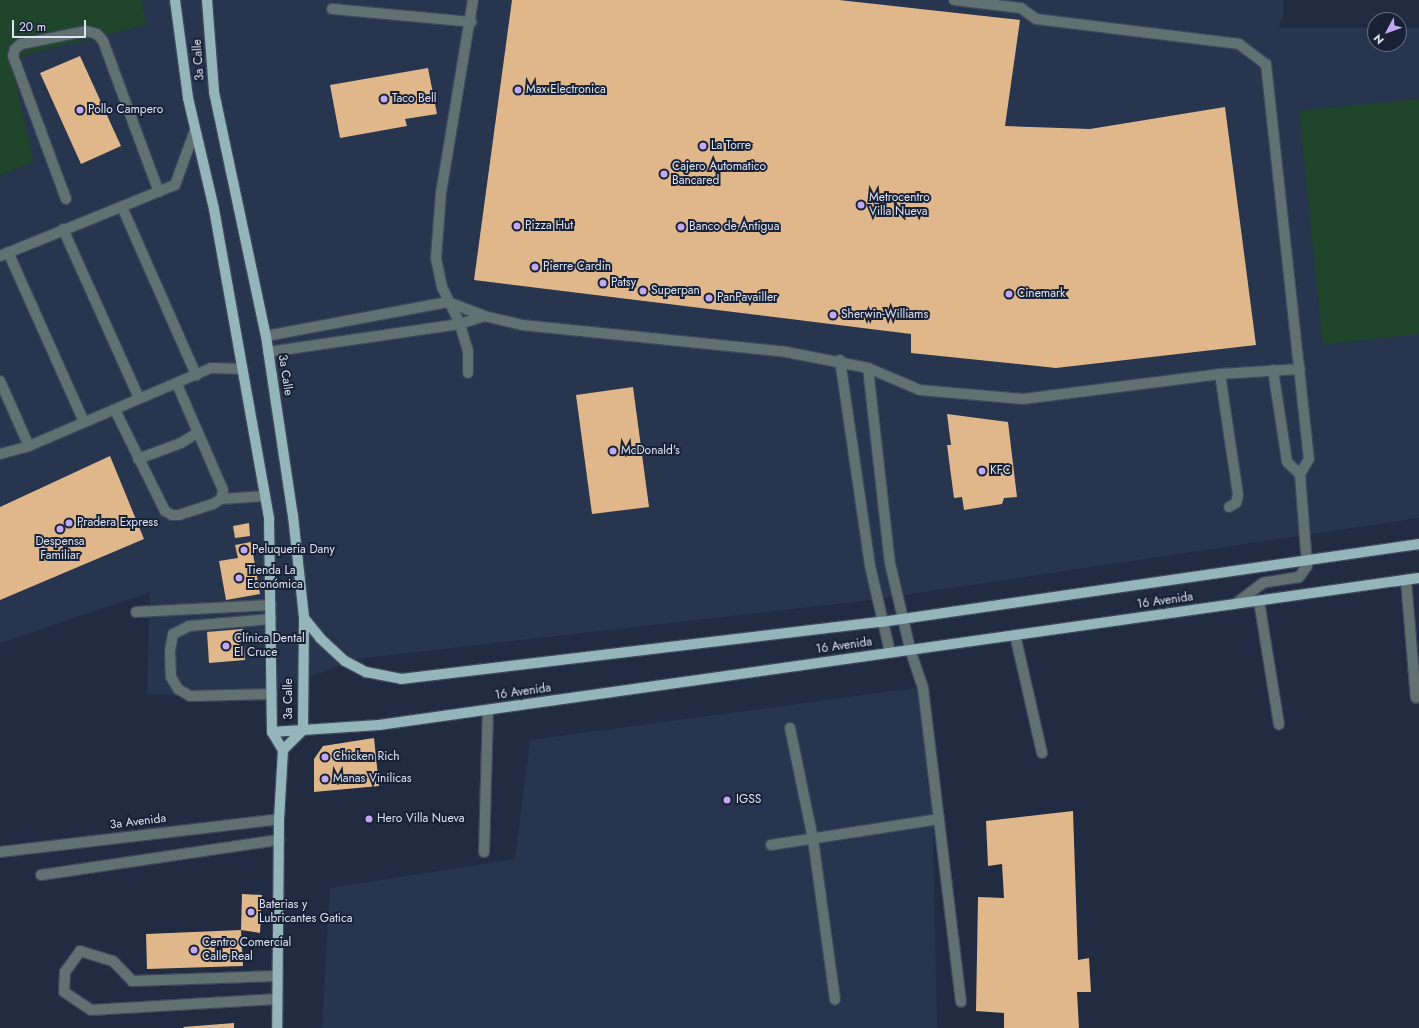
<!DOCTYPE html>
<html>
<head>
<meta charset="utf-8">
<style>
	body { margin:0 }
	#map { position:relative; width:1419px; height:1028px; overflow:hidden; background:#212b41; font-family:Jost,sans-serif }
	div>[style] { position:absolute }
	.built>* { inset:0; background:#28354f }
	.green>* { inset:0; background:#1f462a }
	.building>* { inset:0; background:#e0b78a }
	.roads { filter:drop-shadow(1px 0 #3f485d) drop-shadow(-1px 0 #3f485d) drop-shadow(0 1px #3f485d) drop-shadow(0 -1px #3f485d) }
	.minor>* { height:10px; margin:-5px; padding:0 5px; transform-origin:5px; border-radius:5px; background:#617172 }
	.major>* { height:10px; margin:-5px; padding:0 5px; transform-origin:5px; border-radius:5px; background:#94b5b9 }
	.dots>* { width:11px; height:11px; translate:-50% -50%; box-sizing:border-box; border:2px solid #182136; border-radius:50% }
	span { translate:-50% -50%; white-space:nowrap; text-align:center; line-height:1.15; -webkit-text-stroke:4px #182136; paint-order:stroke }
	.street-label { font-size:12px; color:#dce3f2 }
	.poi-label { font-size:12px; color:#dce3f2 }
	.left { translate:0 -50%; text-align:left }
	.north { position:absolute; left:1367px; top:12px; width:40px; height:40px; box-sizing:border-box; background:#182136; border:1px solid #666f81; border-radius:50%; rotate:229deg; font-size:11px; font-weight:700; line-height:16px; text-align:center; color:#dce3f2 }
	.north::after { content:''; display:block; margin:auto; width:14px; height:18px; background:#c2a8f2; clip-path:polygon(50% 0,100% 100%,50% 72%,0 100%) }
	.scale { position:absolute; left:12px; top:20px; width:74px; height:18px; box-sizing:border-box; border:2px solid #dce3f2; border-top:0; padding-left:5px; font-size:12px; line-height:14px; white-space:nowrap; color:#dce3f2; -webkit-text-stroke:3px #182136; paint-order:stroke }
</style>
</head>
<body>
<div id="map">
	<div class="built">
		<i style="clip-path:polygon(142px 0,1283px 0,1283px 16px,1279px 28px,1375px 28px,1375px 44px,1399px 44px,1399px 28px,1419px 28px,1419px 518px,871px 600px,356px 659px,254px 699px,147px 694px,150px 592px,0 643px,0 175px,34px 162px,9px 59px,146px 25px)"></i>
		<i style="clip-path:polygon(930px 686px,937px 1028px,322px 1028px,330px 888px,515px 859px,530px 740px)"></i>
	</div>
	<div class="green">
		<i style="clip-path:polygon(0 0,142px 0,146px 25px,10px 59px,34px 162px,0 175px)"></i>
		<i style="clip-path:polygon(1419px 99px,1419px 334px,1323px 344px,1299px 111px)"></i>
	</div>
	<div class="building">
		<i style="clip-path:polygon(512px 0,839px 0,1020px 20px,1005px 126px,1090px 129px,1225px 107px,1256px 345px,1056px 368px,911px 353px,911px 334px,474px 280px)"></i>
		<i style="clip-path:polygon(80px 56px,121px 146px,81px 164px,40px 73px)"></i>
		<i style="clip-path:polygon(428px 68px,437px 114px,405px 119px,407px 126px,340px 138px,330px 85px)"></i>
		<i style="clip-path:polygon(633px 387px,649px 507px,592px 514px,576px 395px)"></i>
		<i style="clip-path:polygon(947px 414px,1008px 422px,1017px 497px,1004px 498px,1002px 504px,964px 510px,962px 497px,954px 498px,947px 445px,951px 445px)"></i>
		<i style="clip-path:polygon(110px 456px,144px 539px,0 600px,0 507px)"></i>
		<i style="clip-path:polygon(249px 523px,250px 536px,235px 538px,233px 526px)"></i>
		<i style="clip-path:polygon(251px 542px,260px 594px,226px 600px,219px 561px,238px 558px,235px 545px)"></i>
		<i style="clip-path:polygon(243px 629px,245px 660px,209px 663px,207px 632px)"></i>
		<i style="clip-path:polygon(374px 738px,379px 786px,314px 792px,314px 759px,323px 746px)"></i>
		<i style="clip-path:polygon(1073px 811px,1078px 960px,1089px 958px,1091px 992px,1077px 992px,1079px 1028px,1004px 1028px,1004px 1013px,976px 1011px,978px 897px,1004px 898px,1002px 864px,988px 866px,986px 821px)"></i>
		<i style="clip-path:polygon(242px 894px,262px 895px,260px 933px,241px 930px,243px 966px,147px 969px,146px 934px,241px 930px)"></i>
		<i style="clip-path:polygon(234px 1023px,234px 1028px,184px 1028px,183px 1027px)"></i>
	</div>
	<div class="roads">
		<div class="minor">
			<i style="left:954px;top:0;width:67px;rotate:6.8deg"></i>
			<i style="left:1021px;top:8px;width:19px;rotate:36deg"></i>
			<i style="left:1036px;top:19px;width:205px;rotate:7deg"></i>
			<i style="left:1239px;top:44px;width:34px;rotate:37deg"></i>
			<i style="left:1266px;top:64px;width:397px;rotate:83.8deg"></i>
			<i style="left:1309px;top:459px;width:17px;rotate:121deg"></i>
			<i style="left:1300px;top:474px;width:92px;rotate:85.6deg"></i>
			<i style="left:1307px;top:566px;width:14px;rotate:126deg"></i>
			<i style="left:1299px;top:577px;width:36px;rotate:171deg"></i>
			<i style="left:1263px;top:583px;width:35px;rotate:143deg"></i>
			<i style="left:332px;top:9px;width:140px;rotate:5.3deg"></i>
			<i style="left:66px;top:199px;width:153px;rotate:-110.3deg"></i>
			<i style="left:13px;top:56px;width:7px;rotate:-74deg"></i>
			<i style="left:15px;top:49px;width:8px;rotate:-40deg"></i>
			<i style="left:21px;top:44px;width:66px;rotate:-11.3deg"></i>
			<i style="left:86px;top:31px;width:11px;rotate:15deg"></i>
			<i style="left:97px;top:34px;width:9px;rotate:49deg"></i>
			<i style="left:103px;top:41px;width:161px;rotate:69.7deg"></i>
			<i style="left:122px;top:207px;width:184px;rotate:66.2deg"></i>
			<i style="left:63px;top:229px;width:185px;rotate:65.8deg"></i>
			<i style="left:8px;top:252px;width:186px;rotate:65.9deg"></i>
			<i style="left:0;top:256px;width:189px;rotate:-22.1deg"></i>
			<i style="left:175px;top:185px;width:59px;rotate:-70deg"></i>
			<i style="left:266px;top:336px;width:185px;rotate:-10.6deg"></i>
			<i style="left:448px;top:302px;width:39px;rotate:21deg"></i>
			<i style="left:484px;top:316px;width:39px;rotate:13deg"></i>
			<i style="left:522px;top:325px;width:265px;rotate:5.8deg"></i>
			<i style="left:786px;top:352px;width:84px;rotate:11deg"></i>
			<i style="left:868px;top:368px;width:56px;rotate:22.9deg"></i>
			<i style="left:920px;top:390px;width:103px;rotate:5deg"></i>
			<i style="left:1023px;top:399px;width:199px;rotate:-7.2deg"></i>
			<i style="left:1220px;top:374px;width:80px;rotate:-3.6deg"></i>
			<i style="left:268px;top:352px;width:194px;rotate:-8.3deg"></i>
			<i style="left:460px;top:324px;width:25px;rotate:-18deg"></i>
			<i style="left:840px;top:360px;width:208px;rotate:81.7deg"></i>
			<i style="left:870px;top:566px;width:88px;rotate:76.9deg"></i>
			<i style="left:868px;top:368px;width:196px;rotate:83.6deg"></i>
			<i style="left:890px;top:563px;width:88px;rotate:76.9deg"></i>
			<i style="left:910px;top:649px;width:41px;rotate:71.6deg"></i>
			<i style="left:923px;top:688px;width:316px;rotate:83.1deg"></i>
			<i style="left:1273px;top:370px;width:93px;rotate:81.3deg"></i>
			<i style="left:1287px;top:462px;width:18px;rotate:43deg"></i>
			<i style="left:468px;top:373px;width:22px;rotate:-90deg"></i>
			<i style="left:468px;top:351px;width:28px;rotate:-107deg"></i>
			<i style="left:460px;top:324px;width:41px;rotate:-115.9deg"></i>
			<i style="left:442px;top:287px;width:30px;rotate:-102deg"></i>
			<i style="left:436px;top:258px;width:65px;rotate:-85.6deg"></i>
			<i style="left:441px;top:193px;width:196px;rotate:-80.6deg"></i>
			<i style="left:1220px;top:374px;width:122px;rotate:81.5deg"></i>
			<i style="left:1238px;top:495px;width:8px;rotate:104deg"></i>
			<i style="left:1236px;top:503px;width:8px;rotate:150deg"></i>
			<i style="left:0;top:381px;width:71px;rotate:66deg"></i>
			<i style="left:115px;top:410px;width:113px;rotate:63.7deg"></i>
			<i style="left:165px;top:511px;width:8px;rotate:30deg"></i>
			<i style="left:172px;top:515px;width:7px"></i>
			<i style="left:179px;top:515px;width:36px;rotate:-18deg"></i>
			<i style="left:213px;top:504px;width:9px;rotate:-32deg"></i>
			<i style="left:221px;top:499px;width:9px;rotate:-77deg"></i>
			<i style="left:223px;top:490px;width:116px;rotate:-113.5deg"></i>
			<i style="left:0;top:454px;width:30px;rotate:-15deg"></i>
			<i style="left:29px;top:446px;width:198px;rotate:-23.2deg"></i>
			<i style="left:211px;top:368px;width:31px;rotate:2deg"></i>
			<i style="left:138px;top:459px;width:46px;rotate:-20.4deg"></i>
			<i style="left:181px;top:443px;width:19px;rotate:-32deg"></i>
			<i style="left:221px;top:499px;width:44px;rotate:-3.9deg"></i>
			<i style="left:1406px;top:580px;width:118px;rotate:85.2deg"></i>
			<i style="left:1259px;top:601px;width:125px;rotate:80.8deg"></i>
			<i style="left:136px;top:612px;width:135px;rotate:-3deg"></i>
			<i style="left:271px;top:619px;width:82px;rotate:175.1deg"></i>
			<i style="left:189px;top:626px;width:18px;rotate:153deg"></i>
			<i style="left:173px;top:634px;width:17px;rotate:100deg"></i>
			<i style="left:170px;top:651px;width:26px;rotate:88deg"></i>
			<i style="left:171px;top:677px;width:14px;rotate:60deg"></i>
			<i style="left:178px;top:689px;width:14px;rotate:30deg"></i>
			<i style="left:190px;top:696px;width:82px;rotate:-1.4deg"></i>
			<i style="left:1015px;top:635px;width:121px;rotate:77.1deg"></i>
			<i style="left:790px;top:728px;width:113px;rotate:78.3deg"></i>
			<i style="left:813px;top:839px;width:162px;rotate:82.2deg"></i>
			<i style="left:771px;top:845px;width:170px;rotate:-8.8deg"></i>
			<i style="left:0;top:852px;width:281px;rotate:-6.7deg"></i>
			<i style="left:484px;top:852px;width:142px;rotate:-88.4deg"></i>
			<i style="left:41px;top:875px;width:241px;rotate:-8.4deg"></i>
			<i style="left:277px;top:999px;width:186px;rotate:176.6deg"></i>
			<i style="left:91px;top:1010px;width:32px;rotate:-146deg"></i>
			<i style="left:64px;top:992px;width:20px;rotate:-87deg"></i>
			<i style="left:65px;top:972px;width:26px;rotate:-54deg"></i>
			<i style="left:80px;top:951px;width:34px;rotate:17deg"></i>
			<i style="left:113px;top:961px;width:28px;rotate:46deg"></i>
			<i style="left:132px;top:981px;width:145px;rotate:-2deg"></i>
		</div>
		<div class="major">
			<i style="left:175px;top:0;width:99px;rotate:82.4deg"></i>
			<i style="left:188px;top:98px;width:114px;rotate:76.8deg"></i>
			<i style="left:214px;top:209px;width:315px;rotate:79.9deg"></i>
			<i style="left:269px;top:519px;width:213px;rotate:89.2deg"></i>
			<i style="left:272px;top:732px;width:21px;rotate:59deg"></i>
			<i style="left:283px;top:750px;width:69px;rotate:93.3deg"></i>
			<i style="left:279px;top:819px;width:209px;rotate:90.5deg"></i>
			<i style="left:207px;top:0;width:92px;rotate:85.6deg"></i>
			<i style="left:214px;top:92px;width:249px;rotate:78deg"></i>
			<i style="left:266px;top:336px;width:182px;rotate:81.5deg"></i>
			<i style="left:293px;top:516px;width:103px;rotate:83.8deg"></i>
			<i style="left:304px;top:618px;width:112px;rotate:90.5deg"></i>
			<i style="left:303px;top:730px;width:28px;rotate:135deg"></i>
			<i style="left:304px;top:618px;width:26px;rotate:51deg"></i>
			<i style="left:320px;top:638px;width:34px;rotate:43deg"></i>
			<i style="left:345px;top:661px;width:24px;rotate:28deg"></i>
			<i style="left:366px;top:672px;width:36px;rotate:11deg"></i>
			<i style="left:401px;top:679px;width:483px;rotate:-6.8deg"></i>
			<i style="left:881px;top:622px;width:544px;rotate:-8.25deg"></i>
			<i style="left:272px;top:732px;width:107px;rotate:-3.7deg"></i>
			<i style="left:379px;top:725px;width:1050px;rotate:-8.05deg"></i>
		</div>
	</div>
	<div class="dots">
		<i style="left:518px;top:90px;background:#c2a8f2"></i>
		<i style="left:384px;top:99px;background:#c2a8f2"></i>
		<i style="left:80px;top:110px;background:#c2a8f2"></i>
		<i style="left:703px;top:146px;background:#c2a8f2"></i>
		<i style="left:664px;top:174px;background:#c2a8f2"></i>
		<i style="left:861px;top:205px;background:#c2a8f2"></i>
		<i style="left:517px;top:226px;background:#c2a8f2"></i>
		<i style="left:681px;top:227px;background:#c2a8f2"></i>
		<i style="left:535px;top:267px;background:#c2a8f2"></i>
		<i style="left:603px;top:283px;background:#c2a8f2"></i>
		<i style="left:643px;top:291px;background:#c2a8f2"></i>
		<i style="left:1009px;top:294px;background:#c2a8f2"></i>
		<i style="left:709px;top:298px;background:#c2a8f2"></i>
		<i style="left:833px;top:315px;background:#c2a8f2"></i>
		<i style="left:613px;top:451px;background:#c2a8f2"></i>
		<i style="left:982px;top:471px;background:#c2a8f2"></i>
		<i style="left:69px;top:523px;background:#c2a8f2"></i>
		<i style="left:60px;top:529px;background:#c2a8f2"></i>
		<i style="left:244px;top:550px;background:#c2a8f2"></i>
		<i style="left:239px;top:578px;background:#c2a8f2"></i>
		<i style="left:226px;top:646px;background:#c2a8f2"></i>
		<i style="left:325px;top:757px;background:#c2a8f2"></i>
		<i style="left:325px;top:779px;background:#c2a8f2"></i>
		<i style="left:727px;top:800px;background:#c2a8f2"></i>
		<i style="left:369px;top:819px;background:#c2a8f2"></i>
		<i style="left:251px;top:912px;background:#c2a8f2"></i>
		<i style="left:194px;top:950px;background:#c2a8f2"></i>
	</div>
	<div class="street-label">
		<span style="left:199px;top:60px;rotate:-94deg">3a Calle</span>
		<span style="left:285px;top:375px;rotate:81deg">3a Calle</span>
		<span style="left:1165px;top:601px;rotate:-8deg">16 Avenida</span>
		<span style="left:844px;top:646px;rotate:-8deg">16 Avenida</span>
		<span style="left:523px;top:692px;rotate:-8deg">16 Avenida</span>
		<span style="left:289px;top:699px;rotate:-90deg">3a Calle</span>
		<span style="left:138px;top:822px;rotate:-7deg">3a Avenida</span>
	</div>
	<div class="poi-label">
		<span class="left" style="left:526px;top:90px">Max Electronica</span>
		<span class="left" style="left:392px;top:99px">Taco Bell</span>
		<span class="left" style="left:88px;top:110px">Pollo Campero</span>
		<span class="left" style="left:711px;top:146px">La Torre</span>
		<span class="left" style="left:672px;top:174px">Cajero Automatico<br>Bancared</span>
		<span class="left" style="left:869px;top:205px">Metrocentro<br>Villa Nueva</span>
		<span class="left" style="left:525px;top:226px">Pizza Hut</span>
		<span class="left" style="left:689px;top:227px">Banco de Antigua</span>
		<span class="left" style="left:543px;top:267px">Pierre Cardin</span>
		<span class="left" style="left:611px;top:283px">Patsy</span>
		<span class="left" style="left:651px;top:291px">Superpan</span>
		<span class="left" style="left:1017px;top:294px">Cinemark</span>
		<span class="left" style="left:717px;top:298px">PanPavailler</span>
		<span class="left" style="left:841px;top:315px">Sherwin-Williams</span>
		<span class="left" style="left:621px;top:451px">McDonald's</span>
		<span class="left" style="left:990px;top:471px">KFC</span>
		<span class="left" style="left:77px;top:523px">Pradera Express</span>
		<span style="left:60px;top:549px">Despensa<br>Familiar</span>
		<span class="left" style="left:252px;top:550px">Peluqueria Dany</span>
		<span class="left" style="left:247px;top:578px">Tienda La<br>Económica</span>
		<span class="left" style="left:234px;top:646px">Clínica Dental<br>El Cruce</span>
		<span class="left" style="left:333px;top:757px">Chicken Rich</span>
		<span class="left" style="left:333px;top:779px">Manas Vinilicas</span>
		<span class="left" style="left:736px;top:800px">IGSS</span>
		<span class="left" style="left:377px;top:819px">Hero Villa Nueva</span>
		<span class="left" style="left:259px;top:912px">Baterias y<br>Lubricantes Gatica</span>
		<span class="left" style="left:202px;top:950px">Centro Comercial<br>Calle Real</span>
	</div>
	<div class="north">N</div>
	<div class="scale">20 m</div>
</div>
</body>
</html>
